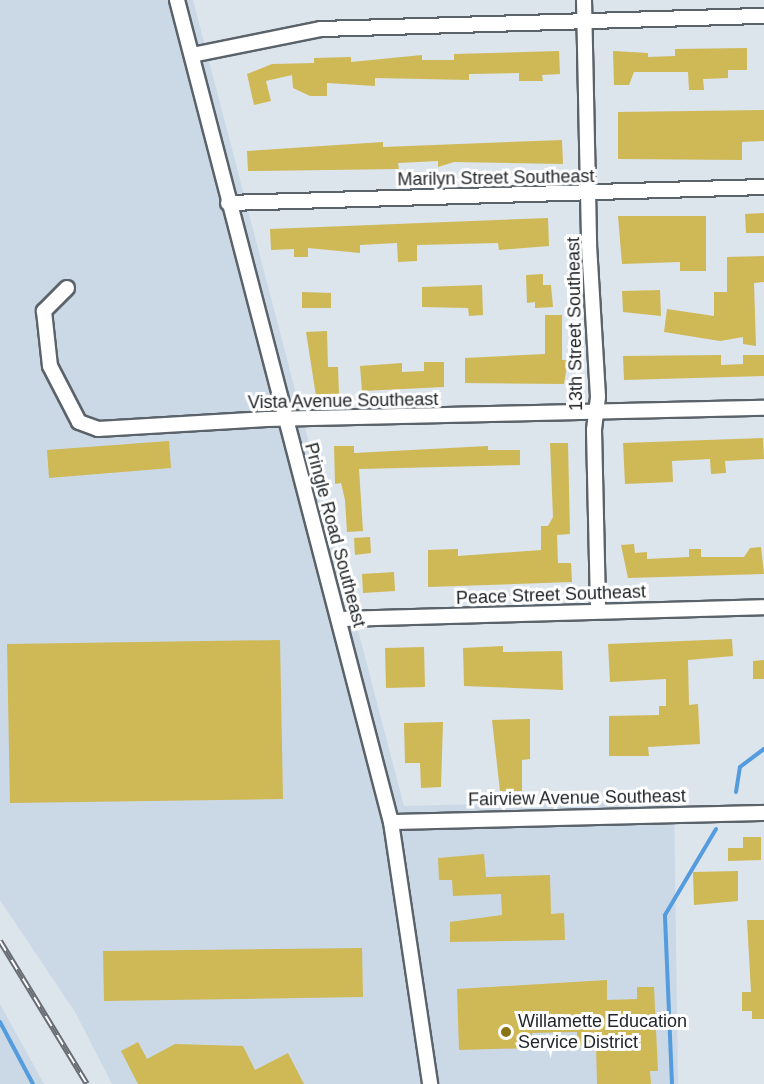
<!DOCTYPE html>
<html>
<head>
<meta charset="utf-8">
<style>
	body { margin:0 }
	#map { position:relative; width:764px; height:1084px; overflow:hidden; background:#dce4ec; font-family:Arial,sans-serif }
	div>[style] { position:absolute }
	.built>* { inset:0; background:#cbd9e6 }
	.stream>* { height:4px; margin:-2px; padding:0 2px; transform-origin:2px; border-radius:2px; background:#549cdd }
	.building>* { inset:0; background:#cfb856 }
	.roads { filter:drop-shadow(2px 0 #5b636a) drop-shadow(-2px 0 #5b636a) drop-shadow(0 2px #5b636a) drop-shadow(0 -2px #5b636a) }
	.minor>* { height:14px; margin:-7px; padding:0 7px; transform-origin:7px; border-radius:7px; background:#fff }
	.rail>* { height:6px; margin-top:-3px; transform-origin:0; background:repeating-linear-gradient(90deg,#fff 0 11px,#676d72 0 22px); box-sizing:border-box; border-block:2px solid #676d72 }
	.dots>* { width:16px; height:16px; translate:-50% -50%; box-sizing:border-box; border:3px solid #fff; border-radius:50% }
	span { translate:-50% -50%; white-space:nowrap; text-align:center; line-height:1.15; -webkit-text-stroke:6px #fff; paint-order:stroke }
	.street-label { font-size:18px; color:#222629 }
	.poi-label { font-size:18px; color:#222629 }
	.left { translate:0 -50%; text-align:left }
</style>
</head>
<body>
<div id="map">
	<div class="built">
		<i style="clip-path:polygon(0 0,193px 0,404px 806px,674px 799px,678px 1084px,112px 1084px,75px 1012px,0 900px)"></i>
		<i style="clip-path:polygon(0 1004px,44px 1084px,0 1084px)"></i>
	</div>
	<div class="stream">
		<i style="left:736px;top:792px;width:25px;rotate:-81deg"></i>
		<i style="left:740px;top:767px;width:30px;rotate:-37deg"></i>
		<i style="left:0;top:1022px;width:70px;rotate:62deg"></i>
		<i style="left:672px;top:1084px;width:169px;rotate:-92.4deg"></i>
		<i style="left:665px;top:915px;width:100px;rotate:-59.3deg"></i>
	</div>
	<div class="building">
		<i style="clip-path:polygon(747px 48px,747px 70px,728px 70px,728px 78px,703px 79px,704px 90px,689px 90px,688px 72px,634px 72px,629px 85px,614px 85px,613px 51px,648px 53px,648px 57px,675px 56px,675px 49px)"></i>
		<i style="clip-path:polygon(559px 51px,560px 74px,542px 75px,543px 81px,519px 81px,519px 73px,469px 74px,469px 80px,375px 78px,375px 86px,327px 83px,327px 96px,310px 96px,293px 88px,292px 75px,266px 81px,271px 101px,254px 105px,247px 74px,272px 64px,314px 63px,314px 58px,351px 57px,351px 62px,422px 55px,422px 60px,454px 60px,454px 54px)"></i>
		<i style="clip-path:polygon(764px 110px,764px 141px,742px 142px,742px 160px,618px 159px,618px 112px)"></i>
		<i style="clip-path:polygon(562px 140px,563px 164px,454px 162px,438px 167px,438px 161px,398px 163px,399px 169px,248px 171px,247px 151px,383px 142px,383px 147px)"></i>
		<i style="clip-path:polygon(764px 213px,764px 233px,746px 233px,745px 214px)"></i>
		<i style="clip-path:polygon(618px 216px,706px 216px,706px 271px,680px 271px,680px 262px,622px 264px)"></i>
		<i style="clip-path:polygon(548px 218px,549px 246px,499px 250px,498px 243px,417px 245px,417px 261px,398px 262px,397px 243px,360px 245px,360px 253px,308px 248px,308px 257px,294px 257px,294px 249px,271px 250px,270px 229px)"></i>
		<i style="clip-path:polygon(764px 256px,764px 282px,754px 283px,756px 346px,743px 344px,743px 337px,720px 341px,664px 332px,667px 309px,714px 316px,714px 292px,727px 292px,727px 257px)"></i>
		<i style="clip-path:polygon(543px 274px,543px 285px,551px 285px,553px 307px,535px 308px,535px 302px,527px 303px,526px 275px)"></i>
		<i style="clip-path:polygon(482px 285px,483px 315px,469px 316px,468px 308px,422px 307px,422px 287px)"></i>
		<i style="clip-path:polygon(660px 290px,661px 316px,623px 312px,622px 291px)"></i>
		<i style="clip-path:polygon(302px 292px,331px 293px,331px 308px,302px 308px)"></i>
		<i style="clip-path:polygon(545px 315px,562px 315px,562px 360px,568px 360px,564px 384px,465px 383px,465px 358px,545px 354px)"></i>
		<i style="clip-path:polygon(327px 331px,328px 367px,338px 367px,339px 395px,316px 396px,306px 332px)"></i>
		<i style="clip-path:polygon(721px 355px,721px 365px,743px 364px,743px 355px,764px 355px,764px 376px,624px 380px,623px 356px)"></i>
		<i style="clip-path:polygon(424px 362px,444px 362px,444px 387px,362px 391px,360px 366px,402px 363px,402px 372px,424px 371px)"></i>
		<i style="clip-path:polygon(763px 438px,764px 459px,725px 461px,726px 473px,711px 474px,710px 459px,672px 461px,673px 482px,625px 484px,623px 443px)"></i>
		<i style="clip-path:polygon(169px 441px,171px 468px,49px 478px,47px 450px)"></i>
		<i style="clip-path:polygon(550px 443px,568px 443px,570px 534px,557px 535px,558px 563px,571px 563px,572px 582px,428px 587px,428px 550px,458px 549px,458px 556px,541px 550px,541px 526px,548px 526px,553px 517px)"></i>
		<i style="clip-path:polygon(334px 446px,354px 446px,354px 453px,488px 446px,488px 450px,520px 450px,520px 465px,359px 469px,363px 531px,347px 532px,345px 500px,341px 483px,335px 484px)"></i>
		<i style="clip-path:polygon(370px 537px,371px 553px,355px 555px,354px 538px)"></i>
		<i style="clip-path:polygon(634px 544px,635px 553px,647px 552px,647px 559px,689px 557px,689px 549px,701px 549px,701px 557px,744px 557px,750px 548px,761px 547px,764px 574px,628px 578px,621px 545px)"></i>
		<i style="clip-path:polygon(394px 572px,395px 591px,363px 593px,362px 574px)"></i>
		<i style="clip-path:polygon(732px 639px,733px 656px,688px 660px,689px 705px,698px 704px,700px 744px,648px 747px,649px 756px,609px 756px,609px 716px,659px 715px,659px 706px,666px 706px,666px 679px,610px 682px,608px 644px)"></i>
		<i style="clip-path:polygon(280px 640px,283px 799px,10px 803px,7px 644px)"></i>
		<i style="clip-path:polygon(503px 646px,503px 652px,562px 651px,563px 690px,464px 686px,463px 648px)"></i>
		<i style="clip-path:polygon(424px 647px,425px 687px,386px 688px,385px 648px)"></i>
		<i style="clip-path:polygon(764px 660px,764px 679px,753px 679px,753px 661px)"></i>
		<i style="clip-path:polygon(530px 719px,530px 759px,522px 760px,522px 791px,500px 791px,492px 720px)"></i>
		<i style="clip-path:polygon(443px 722px,441px 787px,421px 788px,420px 763px,405px 763px,404px 723px)"></i>
		<i style="clip-path:polygon(743px 837px,761px 837px,761px 860px,728px 861px,728px 848px,743px 848px)"></i>
		<i style="clip-path:polygon(484px 854px,486px 877px,550px 875px,551px 914px,564px 913px,565px 940px,450px 942px,450px 922px,502px 915px,501px 894px,453px 896px,452px 880px,439px 880px,438px 858px)"></i>
		<i style="clip-path:polygon(738px 871px,738px 901px,694px 905px,693px 872px)"></i>
		<i style="clip-path:polygon(747px 920px,764px 920px,764px 1019px,752px 1019px,752px 1011px,742px 1011px,742px 992px,751px 992px)"></i>
		<i style="clip-path:polygon(362px 948px,363px 997px,104px 1001px,103px 951px)"></i>
		<i style="clip-path:polygon(607px 980px,607px 1000px,637px 999px,637px 987px,654px 987px,658px 1071px,650px 1071px,651px 1084px,597px 1084px,596px 1046px,577px 1046px,577px 1032px,532px 1033px,533px 1048px,459px 1050px,457px 989px)"></i>
		<i style="clip-path:polygon(138px 1042px,147px 1059px,175px 1044px,243px 1046px,255px 1070px,288px 1053px,304px 1084px,138px 1084px,121px 1051px)"></i>
	</div>
	<div class="roads">
		<div class="minor">
			<i style="left:177px;top:0;width:849px;rotate:75.41deg"></i>
			<i style="left:391px;top:822px;width:265px;rotate:81.5deg"></i>
			<i style="left:584px;top:0;width:245px;rotate:88.8deg"></i>
			<i style="left:589px;top:245px;width:152px;rotate:86.6deg"></i>
			<i style="left:598px;top:397px;width:33px;rotate:97deg"></i>
			<i style="left:594px;top:430px;width:181px;rotate:88.7deg"></i>
			<i style="left:192px;top:55px;width:132px;rotate:-11.4deg"></i>
			<i style="left:321px;top:29px;width:443px;rotate:-1.7deg"></i>
			<i style="left:228px;top:203px;width:536px;rotate:-1.71deg"></i>
			<i style="left:67px;top:288px;width:33px;rotate:135deg"></i>
			<i style="left:44px;top:311px;width:55px;rotate:83.8deg"></i>
			<i style="left:50px;top:366px;width:63px;rotate:62.6deg"></i>
			<i style="left:79px;top:422px;width:20px;rotate:20deg"></i>
			<i style="left:98px;top:429px;width:169px;rotate:-3.4deg"></i>
			<i style="left:267px;top:419px;width:497px;rotate:-1.3deg"></i>
			<i style="left:339px;top:619px;width:425px;rotate:-1.6deg"></i>
			<i style="left:391px;top:822px;width:373px;rotate:-1.4deg"></i>
		</div>
	</div>
	<div class="rail">
		<i style="left:0;top:941px;width:167px;rotate:58.7deg"></i>
	</div>
	<div class="dots">
		<i style="left:506px;top:1032px;background:#887417"></i>
	</div>
	<div class="street-label">
		<span style="left:496px;top:178px;rotate:-1deg">Marilyn Street Southeast</span>
		<span style="left:575px;top:324px;rotate:-91deg">13th Street Southeast</span>
		<span style="left:343px;top:401px;rotate:-1deg">Vista Avenue Southeast</span>
		<span style="left:335px;top:535px;rotate:75deg">Pringle Road Southeast</span>
		<span style="left:551px;top:595px;rotate:-2deg">Peace Street Southeast</span>
		<span style="left:577px;top:798px;rotate:-1deg">Fairview Avenue Southeast</span>
	</div>
	<div class="poi-label">
		<span class="left" style="left:518px;top:1032px">Willamette Education<br>Service District</span>
	</div>
</div>
</body>
</html>
